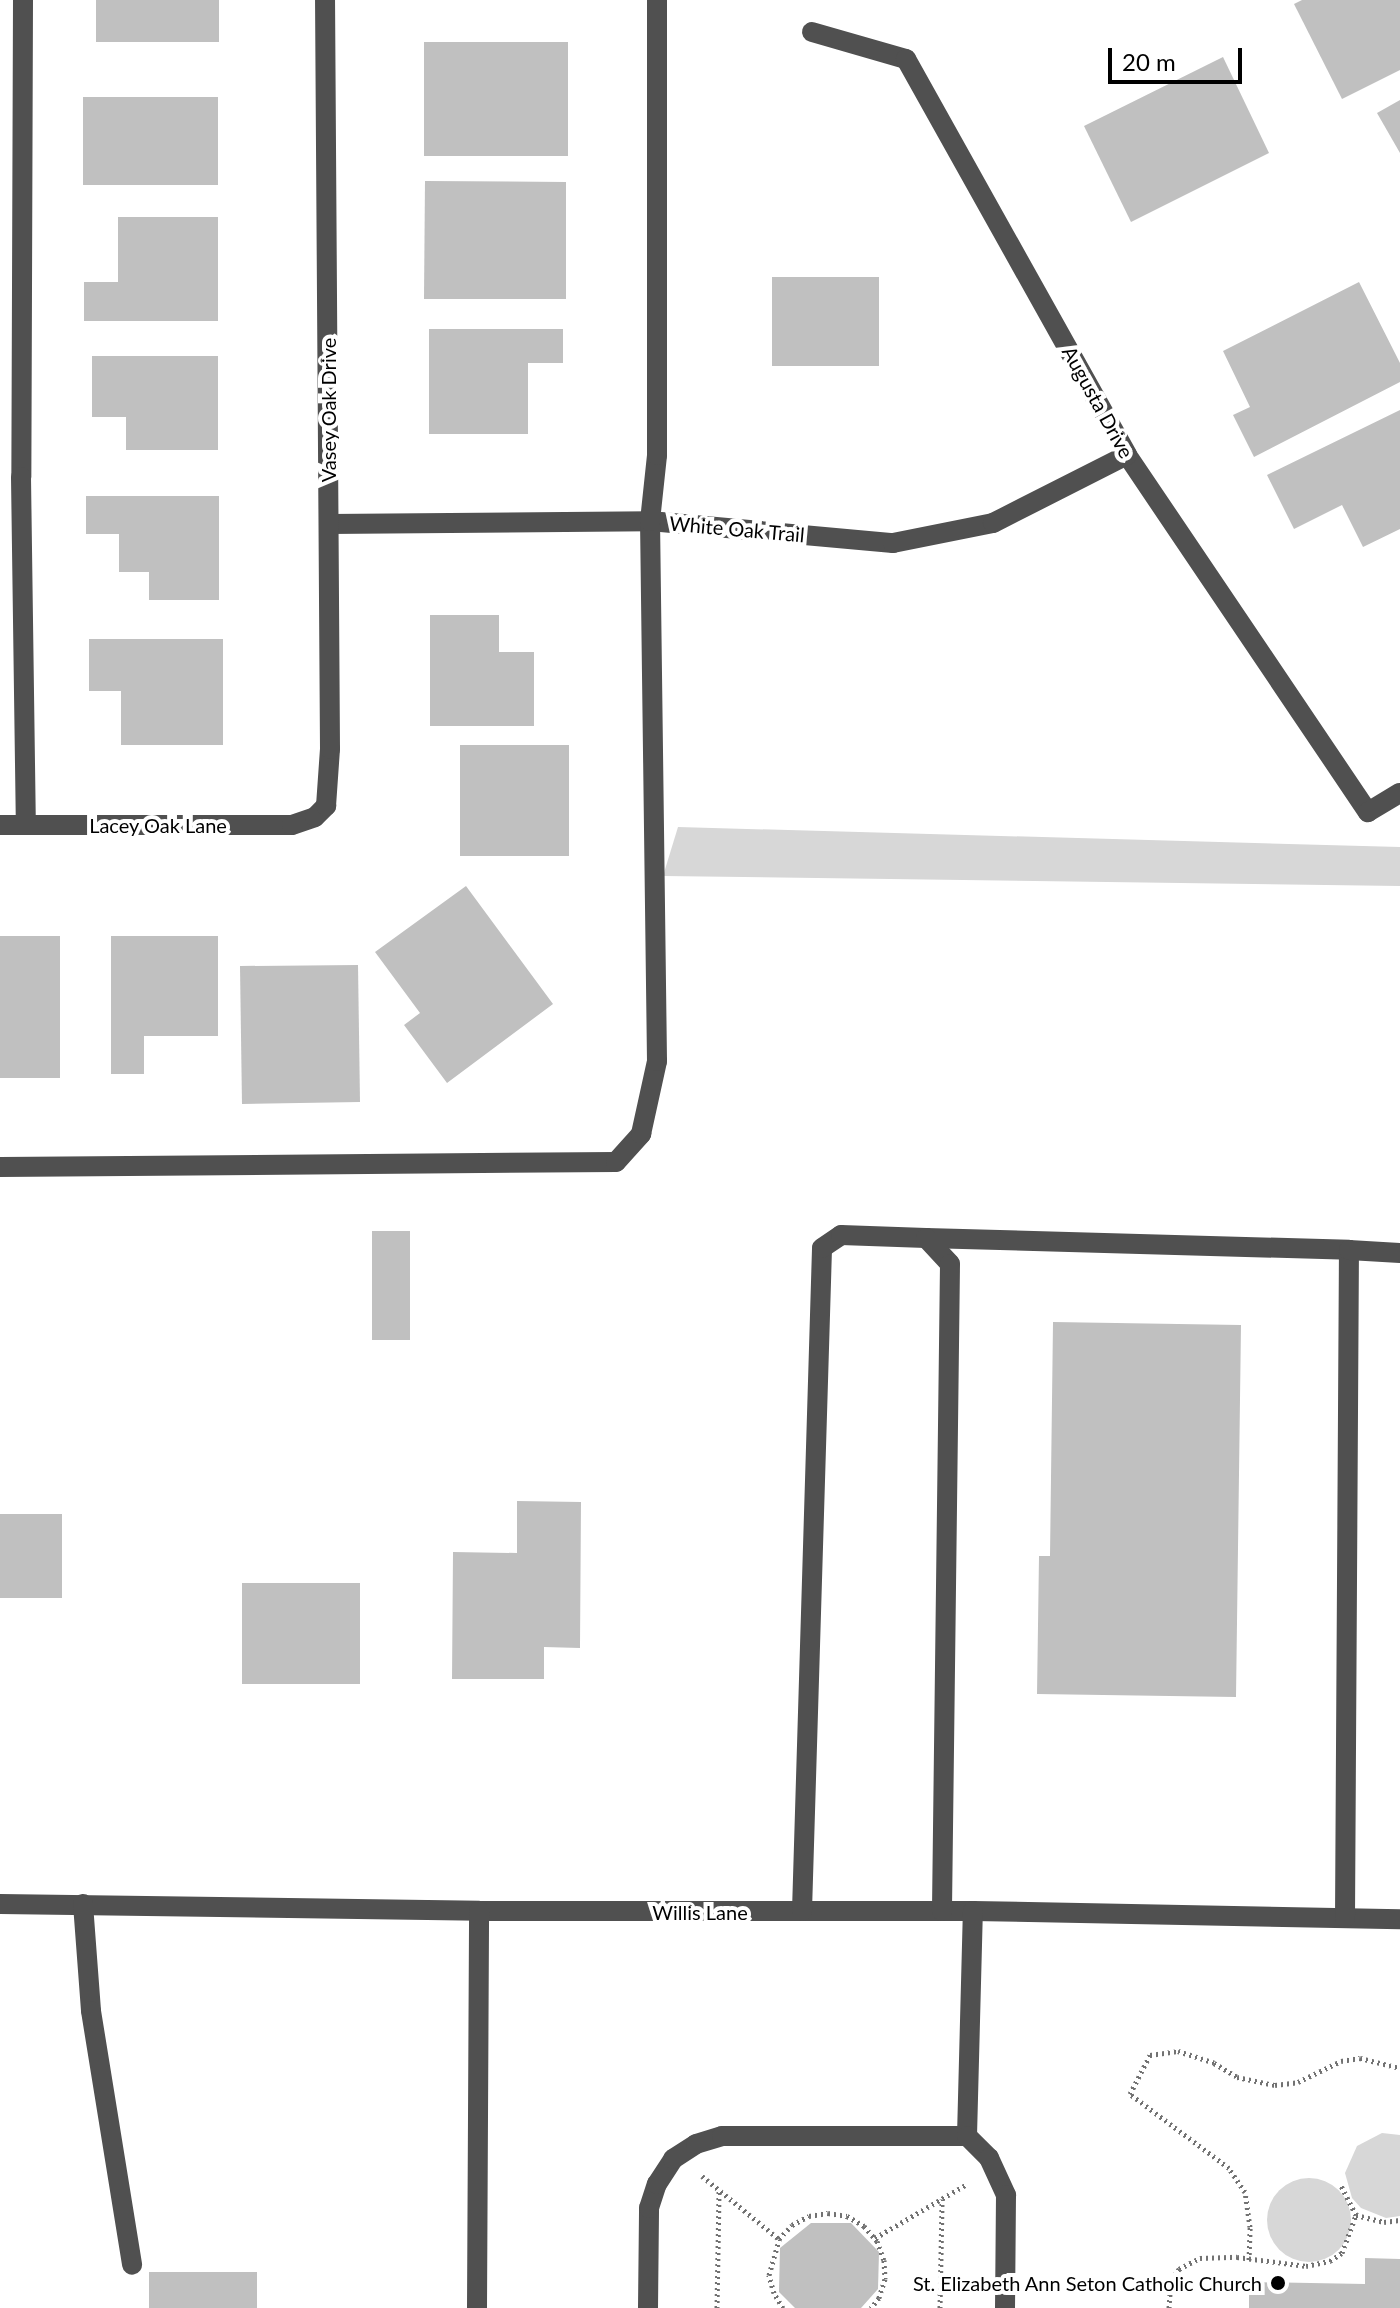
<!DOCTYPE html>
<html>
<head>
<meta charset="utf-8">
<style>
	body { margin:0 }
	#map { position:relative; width:1400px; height:2308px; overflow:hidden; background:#fff; font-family:Lato,sans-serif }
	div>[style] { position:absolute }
	.green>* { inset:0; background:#d7d7d7 }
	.round { border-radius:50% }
	.building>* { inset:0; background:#c0c0c0 }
	.path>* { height:5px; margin-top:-2.5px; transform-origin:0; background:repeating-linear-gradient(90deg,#727272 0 2px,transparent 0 6px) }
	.minor>* { height:20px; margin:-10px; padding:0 10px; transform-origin:10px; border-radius:10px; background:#505050 }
	.dots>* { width:22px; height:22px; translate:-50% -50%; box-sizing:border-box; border:4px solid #fff; border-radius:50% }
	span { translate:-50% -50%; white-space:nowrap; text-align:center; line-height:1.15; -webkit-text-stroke:8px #fff; paint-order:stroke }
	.street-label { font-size:20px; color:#000 }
	.poi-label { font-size:20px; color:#000 }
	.right { translate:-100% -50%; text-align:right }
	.scale { position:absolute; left:1108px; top:48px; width:134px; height:36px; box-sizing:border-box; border:4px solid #000; border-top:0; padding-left:10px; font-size:24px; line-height:28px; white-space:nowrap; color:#000; -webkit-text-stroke:6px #fff; paint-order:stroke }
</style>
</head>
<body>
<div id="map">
	<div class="green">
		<i style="clip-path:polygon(678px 827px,1400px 847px,1400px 886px,663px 876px)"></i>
		<i style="clip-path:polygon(1382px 2133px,1400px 2135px,1400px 2216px,1386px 2218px,1361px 2208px,1352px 2198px,1345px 2173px,1357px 2146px)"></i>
		<i class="round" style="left:1267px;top:2178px;width:84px;height:84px"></i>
	</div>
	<div class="building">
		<i style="clip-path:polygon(96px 0,219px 0,219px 42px,96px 42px)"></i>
		<i style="clip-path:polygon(1302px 0,1400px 0,1400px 70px,1342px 99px,1294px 4px)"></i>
		<i style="clip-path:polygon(424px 42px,568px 42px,568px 156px,424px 156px)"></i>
		<i style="clip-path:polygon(1223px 57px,1269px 153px,1131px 222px,1084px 126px)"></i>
		<i style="clip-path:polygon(83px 97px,218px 97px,218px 185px,83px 185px)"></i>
		<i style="clip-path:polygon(1400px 100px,1400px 153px,1377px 113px)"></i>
		<i style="clip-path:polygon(425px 181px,566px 182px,566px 299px,424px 299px)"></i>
		<i style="clip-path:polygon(118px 217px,218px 217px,218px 321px,84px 321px,84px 282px,118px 282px)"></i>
		<i style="clip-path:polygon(772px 277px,879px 277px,879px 366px,772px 366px)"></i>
		<i style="clip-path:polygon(1359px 282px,1400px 363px,1400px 382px,1254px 457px,1233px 415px,1250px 407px,1223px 351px)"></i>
		<i style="clip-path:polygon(429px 329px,563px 329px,563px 363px,528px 363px,528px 434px,429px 434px)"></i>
		<i style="clip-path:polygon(92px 356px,218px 356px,218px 450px,126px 450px,126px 417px,92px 417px)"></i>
		<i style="clip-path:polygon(1400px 410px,1400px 529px,1363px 547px,1342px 505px,1294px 529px,1267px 475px)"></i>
		<i style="clip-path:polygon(86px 496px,219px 496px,219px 600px,149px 600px,149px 572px,119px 572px,119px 534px,86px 534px)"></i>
		<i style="clip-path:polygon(430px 615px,499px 615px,499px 652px,534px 652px,534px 726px,430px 726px)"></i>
		<i style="clip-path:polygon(89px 639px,223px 639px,223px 745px,121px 745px,121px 691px,89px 691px)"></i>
		<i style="clip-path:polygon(460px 745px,569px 745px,569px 856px,460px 856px)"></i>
		<i style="clip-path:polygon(466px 886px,553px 1004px,447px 1083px,404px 1025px,420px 1013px,375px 952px)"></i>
		<i style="clip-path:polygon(0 936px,60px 936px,60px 1078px,0 1078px)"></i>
		<i style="clip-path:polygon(111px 936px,218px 936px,218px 1036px,144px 1036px,144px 1074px,111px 1074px)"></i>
		<i style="clip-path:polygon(358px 965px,360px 1102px,242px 1104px,240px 966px)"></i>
		<i style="clip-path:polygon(372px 1231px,410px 1231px,410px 1340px,372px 1340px)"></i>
		<i style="clip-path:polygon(1053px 1322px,1241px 1325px,1236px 1697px,1037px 1694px,1039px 1556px,1050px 1556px)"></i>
		<i style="clip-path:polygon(517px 1501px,581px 1502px,580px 1648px,544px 1647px,544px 1679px,452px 1679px,453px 1552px,517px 1553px)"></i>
		<i style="clip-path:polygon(0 1514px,62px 1514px,62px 1598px,0 1598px)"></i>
		<i style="clip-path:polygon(242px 1583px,360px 1583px,360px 1684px,242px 1684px)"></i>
		<i style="clip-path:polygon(811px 2223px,851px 2223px,879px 2252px,878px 2289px,861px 2308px,795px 2308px,779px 2292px,780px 2248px)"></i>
		<i style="clip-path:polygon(1365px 2258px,1400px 2259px,1400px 2308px,1249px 2308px,1249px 2282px,1365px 2284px)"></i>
		<i style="clip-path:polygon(149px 2272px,257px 2272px,257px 2308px,149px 2308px)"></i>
	</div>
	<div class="path">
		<i style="left:702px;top:2176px;width:99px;rotate:39.3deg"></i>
		<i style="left:1356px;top:2215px;width:29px;rotate:14deg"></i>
		<i style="left:1384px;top:2222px;width:16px;rotate:-7deg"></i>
		<i style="left:875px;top:2238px;width:107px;rotate:-30.4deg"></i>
		<i style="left:1249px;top:2260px;width:33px;rotate:-88deg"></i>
		<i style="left:1250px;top:2227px;width:35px;rotate:-98deg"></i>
		<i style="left:1245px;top:2192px;width:29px;rotate:-124deg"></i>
		<i style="left:1229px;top:2168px;width:124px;rotate:-143.2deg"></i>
		<i style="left:1130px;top:2094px;width:44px;rotate:-62.9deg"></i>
		<i style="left:1150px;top:2055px;width:28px;rotate:-8deg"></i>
		<i style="left:1178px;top:2051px;width:38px;rotate:18deg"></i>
		<i style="left:1214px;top:2063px;width:27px;rotate:31deg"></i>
		<i style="left:1237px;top:2077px;width:39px;rotate:12deg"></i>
		<i style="left:1275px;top:2085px;width:23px;rotate:-7deg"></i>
		<i style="left:1298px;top:2082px;width:48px;rotate:-26deg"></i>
		<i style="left:1341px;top:2061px;width:19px;rotate:-9deg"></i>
		<i style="left:1360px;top:2058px;width:41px;rotate:14deg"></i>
		<i style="left:717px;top:2308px;width:118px;rotate:-89deg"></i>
		<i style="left:783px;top:2308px;width:17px;rotate:-121deg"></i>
		<i style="left:774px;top:2293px;width:19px;rotate:-106deg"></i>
		<i style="left:769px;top:2275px;width:37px;rotate:-74deg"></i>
		<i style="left:779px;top:2239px;width:19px;rotate:-47deg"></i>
		<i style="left:792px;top:2225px;width:19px;rotate:-28deg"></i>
		<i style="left:809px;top:2216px;width:19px;rotate:-9deg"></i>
		<i style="left:828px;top:2213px;width:19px;rotate:9deg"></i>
		<i style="left:847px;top:2216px;width:20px;rotate:30deg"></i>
		<i style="left:864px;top:2226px;width:20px;rotate:49deg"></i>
		<i style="left:877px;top:2241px;width:20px;rotate:70deg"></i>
		<i style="left:884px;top:2260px;width:19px;rotate:87deg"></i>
		<i style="left:885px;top:2279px;width:20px;rotate:108deg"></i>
		<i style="left:879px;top:2298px;width:13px;rotate:129deg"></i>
		<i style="left:940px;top:2308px;width:109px;rotate:-88.9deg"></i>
		<i style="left:1169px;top:2308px;width:28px;rotate:-86deg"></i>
		<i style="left:1171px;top:2280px;width:14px;rotate:-54deg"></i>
		<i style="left:1179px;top:2269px;width:24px;rotate:-28deg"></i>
		<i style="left:1200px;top:2258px;width:37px;rotate:-2deg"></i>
		<i style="left:1237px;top:2257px;width:70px;rotate:7.4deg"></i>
		<i style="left:1306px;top:2266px;width:25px;rotate:-12deg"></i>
		<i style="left:1330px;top:2261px;width:14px;rotate:-34deg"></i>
		<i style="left:1342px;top:2253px;width:40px;rotate:-69.8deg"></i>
		<i style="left:1356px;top:2215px;width:34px;rotate:-117deg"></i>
	</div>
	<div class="minor">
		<i style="left:23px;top:0;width:477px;rotate:90.2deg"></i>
		<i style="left:21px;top:477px;width:348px;rotate:89.2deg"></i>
		<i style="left:812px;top:32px;width:98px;rotate:16deg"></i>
		<i style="left:906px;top:59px;width:453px;rotate:60.8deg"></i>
		<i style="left:1127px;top:455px;width:431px;rotate:56deg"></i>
		<i style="left:1368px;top:812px;width:37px;rotate:-31deg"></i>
		<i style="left:329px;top:524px;width:321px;rotate:-0.5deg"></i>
		<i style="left:650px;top:521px;width:244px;rotate:5.2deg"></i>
		<i style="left:893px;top:543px;width:102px;rotate:-11.3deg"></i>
		<i style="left:993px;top:523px;width:150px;rotate:-26.9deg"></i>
		<i style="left:0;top:825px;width:292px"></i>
		<i style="left:292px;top:825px;width:24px;rotate:-19deg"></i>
		<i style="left:315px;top:817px;width:16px;rotate:-45deg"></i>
		<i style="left:326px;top:806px;width:57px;rotate:-86deg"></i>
		<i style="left:330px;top:749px;width:749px;rotate:-90.38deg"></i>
		<i style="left:0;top:1167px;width:616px;rotate:-0.47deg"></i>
		<i style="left:616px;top:1162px;width:38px;rotate:-48deg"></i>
		<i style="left:641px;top:1134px;width:75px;rotate:-77.6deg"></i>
		<i style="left:657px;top:1061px;width:540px;rotate:-90.74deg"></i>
		<i style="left:650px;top:521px;width:66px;rotate:-83.9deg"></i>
		<i style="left:657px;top:455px;width:455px;rotate:-90deg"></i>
		<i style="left:926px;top:1238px;width:423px;rotate:1.6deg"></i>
		<i style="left:0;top:1904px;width:479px;rotate:0.8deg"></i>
		<i style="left:479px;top:1911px;width:494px"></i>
		<i style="left:973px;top:1911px;width:427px;rotate:1.1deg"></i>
		<i style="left:83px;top:1904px;width:107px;rotate:85.7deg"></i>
		<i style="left:91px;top:2011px;width:257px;rotate:80.8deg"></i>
		<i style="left:802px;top:1911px;width:663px;rotate:-88.27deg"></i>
		<i style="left:822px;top:1248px;width:23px;rotate:-34deg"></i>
		<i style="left:841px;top:1235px;width:85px;rotate:2deg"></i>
		<i style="left:926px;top:1238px;width:35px;rotate:47deg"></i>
		<i style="left:950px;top:1264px;width:647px;rotate:90.71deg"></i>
		<i style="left:1345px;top:1918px;width:668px;rotate:-89.66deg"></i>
		<i style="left:1349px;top:1250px;width:51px;rotate:3.4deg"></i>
		<i style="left:967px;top:2136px;width:225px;rotate:-88.5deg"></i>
		<i style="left:477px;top:2308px;width:397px;rotate:-89.7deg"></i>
		<i style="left:648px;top:2308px;width:100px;rotate:-89.4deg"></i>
		<i style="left:649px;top:2208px;width:25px;rotate:-72deg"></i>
		<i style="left:657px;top:2184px;width:30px;rotate:-57deg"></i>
		<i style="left:673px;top:2159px;width:27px;rotate:-33deg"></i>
		<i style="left:696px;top:2144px;width:27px;rotate:-17deg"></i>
		<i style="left:722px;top:2136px;width:245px"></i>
		<i style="left:967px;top:2136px;width:31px;rotate:45deg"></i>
		<i style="left:989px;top:2158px;width:41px;rotate:65.3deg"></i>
		<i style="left:1006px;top:2195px;width:113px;rotate:90.5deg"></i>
	</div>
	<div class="dots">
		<i style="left:1278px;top:2283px;background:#000"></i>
	</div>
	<div class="street-label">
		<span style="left:1098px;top:402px;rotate:61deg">Augusta Drive</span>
		<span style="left:328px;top:410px;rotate:-90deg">Vasey Oak Drive</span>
		<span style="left:737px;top:529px;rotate:5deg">White Oak Trail</span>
		<span style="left:158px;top:825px">Lacey Oak Lane</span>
		<span style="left:700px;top:1912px">Willis Lane</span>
	</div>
	<div class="poi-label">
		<span class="right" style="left:1262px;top:2283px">St. Elizabeth Ann Seton Catholic Church</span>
	</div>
	<div class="scale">20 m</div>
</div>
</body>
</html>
